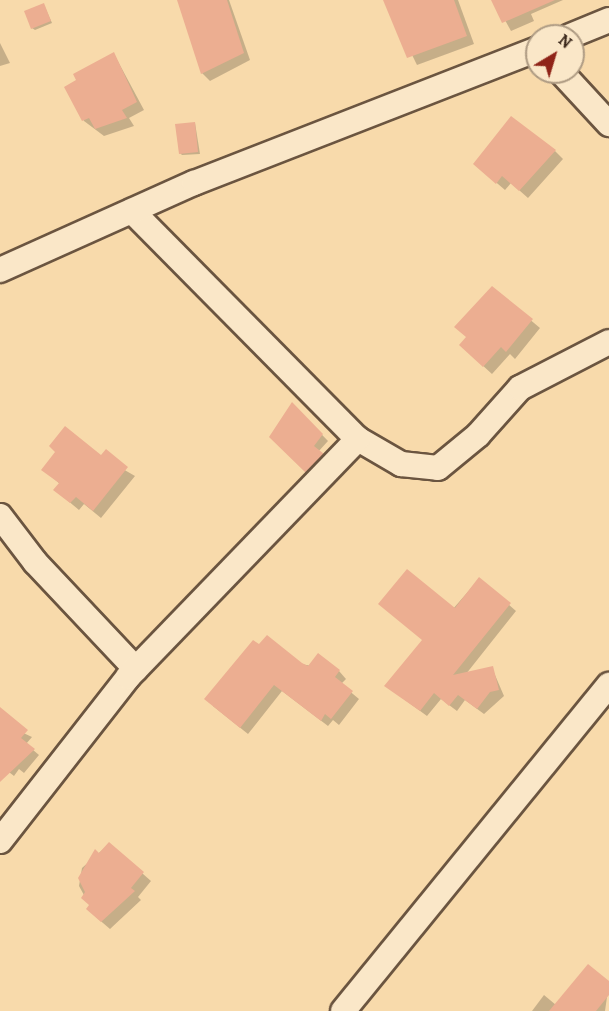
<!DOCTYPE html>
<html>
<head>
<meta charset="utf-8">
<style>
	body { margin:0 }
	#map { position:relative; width:609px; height:1011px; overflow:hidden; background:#f8daab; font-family:Alegreya,serif }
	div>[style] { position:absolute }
	.shadow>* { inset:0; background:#0003 }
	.building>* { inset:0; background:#ecae91 }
	.roads { filter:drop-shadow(2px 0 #6b5540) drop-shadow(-2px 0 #6b5540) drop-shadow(0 2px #6b5540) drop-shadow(0 -2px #6b5540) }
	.street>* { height:24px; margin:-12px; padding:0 12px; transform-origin:12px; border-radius:12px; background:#fae7c8 }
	span { translate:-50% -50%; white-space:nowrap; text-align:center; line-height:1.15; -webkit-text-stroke:4.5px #fae7c8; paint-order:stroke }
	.north { position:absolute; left:525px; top:24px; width:60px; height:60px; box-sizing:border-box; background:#fae7c8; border:2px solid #ae9b83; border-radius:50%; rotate:38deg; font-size:16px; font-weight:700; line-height:24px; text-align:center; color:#3c291c }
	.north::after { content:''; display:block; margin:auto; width:21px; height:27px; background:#8f2418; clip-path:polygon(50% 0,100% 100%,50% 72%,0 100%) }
</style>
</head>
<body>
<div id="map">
	<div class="shadow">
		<i style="clip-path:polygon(178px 0,229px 0,250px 60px,210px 81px,202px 73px)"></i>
		<i style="clip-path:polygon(385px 0,458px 0,474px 44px,417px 65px)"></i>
		<i style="clip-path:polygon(494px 0,563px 0,531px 14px,534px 21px,511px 31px)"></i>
		<i style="clip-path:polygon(44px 5px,52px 23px,35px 30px,32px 28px)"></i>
		<i style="clip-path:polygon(0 43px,10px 63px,0 66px)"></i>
		<i style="clip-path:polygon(114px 54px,144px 110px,129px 118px,134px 126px,104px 136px,84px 121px,66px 88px)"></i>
		<i style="clip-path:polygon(195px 123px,200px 154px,182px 155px,180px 153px)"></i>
		<i style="clip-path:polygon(555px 151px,563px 159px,528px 198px,511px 183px,505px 190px,484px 172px)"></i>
		<i style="clip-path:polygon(492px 288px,540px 328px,515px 359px,510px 354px,492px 374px,469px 353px)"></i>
		<i style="clip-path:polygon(292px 404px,328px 441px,318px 452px,328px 460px,312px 477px,271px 437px)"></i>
		<i style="clip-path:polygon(57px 452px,102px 457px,135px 476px,101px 518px,84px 504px,79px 510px,55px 490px,60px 484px,43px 469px)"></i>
		<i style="clip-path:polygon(479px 579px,516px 611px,466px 674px,492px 668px,504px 696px,484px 714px,465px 700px,457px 711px,441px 699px,427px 716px,386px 686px)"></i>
		<i style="clip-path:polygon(301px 664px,339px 671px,346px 679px,341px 684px,359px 699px,339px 725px,333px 720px,328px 726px,282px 691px,248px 734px,213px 706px)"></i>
		<i style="clip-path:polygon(0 722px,32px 737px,26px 744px,39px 755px,24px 773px,19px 769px,14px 776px,0 765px)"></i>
		<i style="clip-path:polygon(109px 844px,151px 881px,138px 897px,141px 900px,110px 929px,96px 917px,79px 886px,82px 868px)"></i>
		<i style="clip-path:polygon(609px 983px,605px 1011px,532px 1011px,544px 995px,556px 1005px)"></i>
	</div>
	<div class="building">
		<i style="clip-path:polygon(177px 0,227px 0,244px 53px,201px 74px)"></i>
		<i style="clip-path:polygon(383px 0,454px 0,467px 36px,407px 58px)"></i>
		<i style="clip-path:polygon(491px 0,555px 0,502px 23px)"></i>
		<i style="clip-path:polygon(44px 3px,51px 21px,31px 29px,24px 11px)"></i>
		<i style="clip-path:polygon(114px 52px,137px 102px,122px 110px,127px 118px,95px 129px,89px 118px,82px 121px,64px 87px,76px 80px,73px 74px)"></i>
		<i style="clip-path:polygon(511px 116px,556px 150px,519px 191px,502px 176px,496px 184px,473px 164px)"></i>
		<i style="clip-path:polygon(195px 122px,198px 152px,179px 154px,175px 124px)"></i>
		<i style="clip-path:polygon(492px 286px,533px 319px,506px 352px,501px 347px,483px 367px,459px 345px,466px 337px,454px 327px)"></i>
		<i style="clip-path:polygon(292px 402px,323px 434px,314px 446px,324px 454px,306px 473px,269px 437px)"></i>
		<i style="clip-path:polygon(65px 426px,101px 455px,106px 449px,128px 467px,93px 511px,76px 497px,70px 503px,53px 490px,59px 483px,41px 470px,55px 452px,49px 446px)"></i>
		<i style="clip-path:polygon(407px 569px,455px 608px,479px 577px,511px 603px,453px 675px,493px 666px,499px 690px,490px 692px,477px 709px,458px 695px,449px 706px,434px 693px,420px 711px,384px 686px,422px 640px,378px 604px)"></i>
		<i style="clip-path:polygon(267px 635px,302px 663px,308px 666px,318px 653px,340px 670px,335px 677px,353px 691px,331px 719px,325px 714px,321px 721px,274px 685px,240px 728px,204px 699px,253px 640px,259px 644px)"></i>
		<i style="clip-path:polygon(0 707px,28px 730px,21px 738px,35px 749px,0 782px)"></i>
		<i style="clip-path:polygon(109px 842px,144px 872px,131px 888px,135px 891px,101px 922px,86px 909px,89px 905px,81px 898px,85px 892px,78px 878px,95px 849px,99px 853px)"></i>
		<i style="clip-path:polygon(588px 964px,609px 981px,609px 995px,596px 1011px,549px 1011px)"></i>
	</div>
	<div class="roads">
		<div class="street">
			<i style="left:570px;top:36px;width:42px;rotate:-22.3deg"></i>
			<i style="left:561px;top:72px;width:71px;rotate:47.3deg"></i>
			<i style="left:132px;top:211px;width:321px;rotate:45.3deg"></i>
			<i style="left:358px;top:439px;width:50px;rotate:30.2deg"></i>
			<i style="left:401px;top:464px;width:37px;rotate:6deg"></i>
			<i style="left:438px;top:468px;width:52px;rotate:-39.5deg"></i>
			<i style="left:478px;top:435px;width:63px;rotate:-48.2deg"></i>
			<i style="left:520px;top:388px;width:100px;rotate:-27.3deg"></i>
			<i style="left:0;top:270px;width:213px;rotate:-24.2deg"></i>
			<i style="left:194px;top:183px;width:368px;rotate:-21.3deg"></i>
			<i style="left:0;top:516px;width:58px;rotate:52.7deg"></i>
			<i style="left:35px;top:562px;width:147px;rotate:46.7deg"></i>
			<i style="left:0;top:841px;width:208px;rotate:-52deg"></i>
			<i style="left:128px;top:677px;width:331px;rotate:-46deg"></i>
			<i style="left:343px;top:1011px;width:421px;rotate:-50.8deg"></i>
		</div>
	</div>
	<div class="north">N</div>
</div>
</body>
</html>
